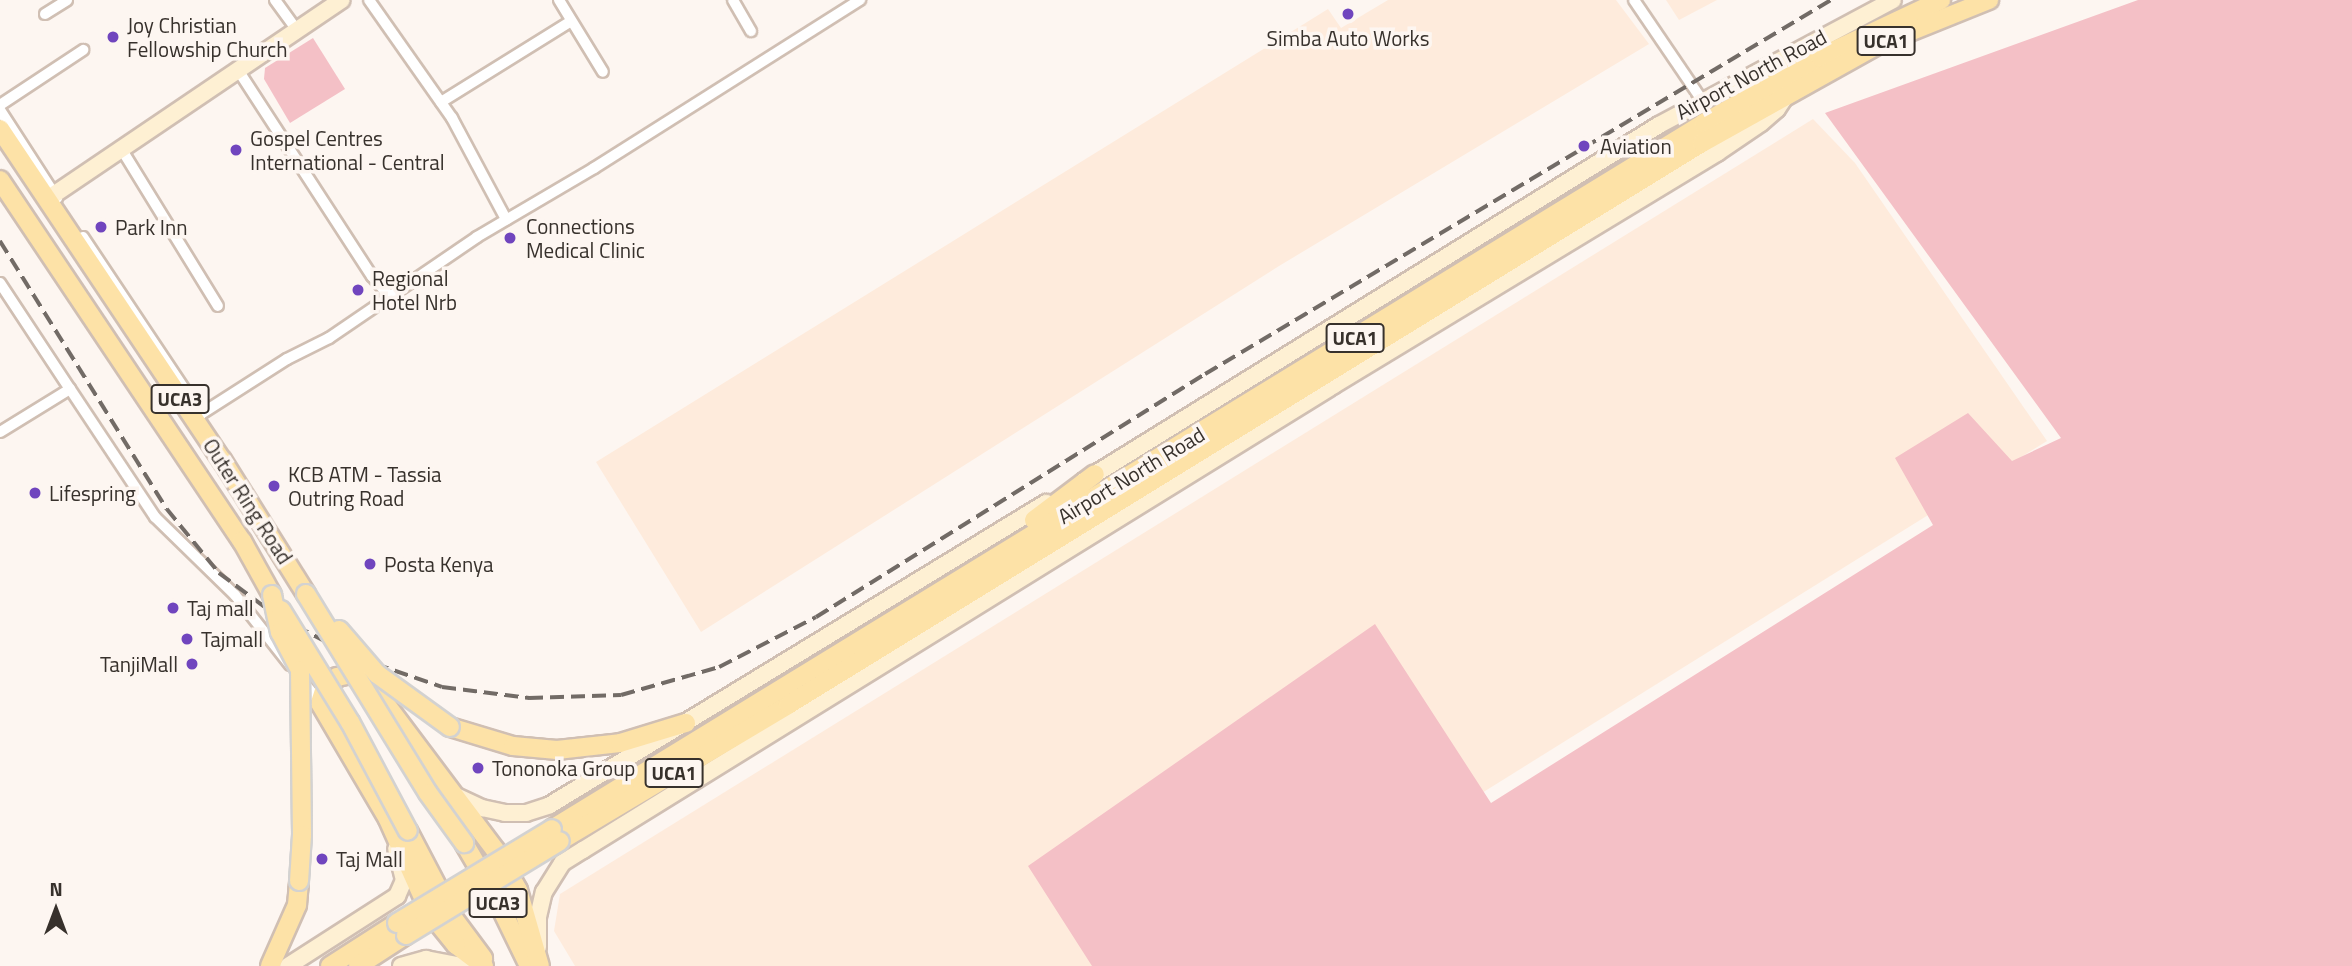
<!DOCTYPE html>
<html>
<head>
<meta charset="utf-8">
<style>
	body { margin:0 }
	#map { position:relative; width:2352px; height:966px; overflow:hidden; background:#fdf6f1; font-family:"Titillium Web",sans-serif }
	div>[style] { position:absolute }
	.built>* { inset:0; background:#feebdc }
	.green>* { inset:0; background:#f4c0c6 }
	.roads { filter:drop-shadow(2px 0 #d0bfb3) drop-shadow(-2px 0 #d0bfb3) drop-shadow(0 2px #d0bfb3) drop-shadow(0 -2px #d0bfb3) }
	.street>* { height:10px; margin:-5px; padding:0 5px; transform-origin:5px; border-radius:5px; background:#fff }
	.secondary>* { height:16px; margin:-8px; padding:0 8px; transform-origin:8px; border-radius:8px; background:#fef0d3 }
	.primary>* { height:18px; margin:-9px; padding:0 9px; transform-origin:9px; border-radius:9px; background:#fde2a7 }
	.rail>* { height:3.5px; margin-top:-1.75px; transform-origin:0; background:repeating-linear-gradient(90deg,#726b66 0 14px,transparent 0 21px) }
	.bridges { filter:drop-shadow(2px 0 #d3d2d1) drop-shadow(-2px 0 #d3d2d1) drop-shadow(0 2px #d3d2d1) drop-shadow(0 -2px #d3d2d1) }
	.primary-bridge>* { height:18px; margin:-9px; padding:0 9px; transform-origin:9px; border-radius:9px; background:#fde2a7 }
	.dots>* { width:19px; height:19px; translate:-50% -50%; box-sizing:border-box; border:4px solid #fdf6f1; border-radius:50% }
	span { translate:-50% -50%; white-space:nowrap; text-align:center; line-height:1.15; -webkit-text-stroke:7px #fdf6f1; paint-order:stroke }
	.shield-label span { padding:2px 5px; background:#fdf6f1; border:2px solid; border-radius:5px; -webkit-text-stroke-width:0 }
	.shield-label { font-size:19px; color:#37312c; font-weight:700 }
	.poi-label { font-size:21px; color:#37312c }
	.left { translate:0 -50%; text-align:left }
	.right { translate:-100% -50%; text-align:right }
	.street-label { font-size:21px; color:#37312c }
	.north { position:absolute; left:21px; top:875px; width:70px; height:70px; -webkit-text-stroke:5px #fdf6f1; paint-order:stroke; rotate:0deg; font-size:19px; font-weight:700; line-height:28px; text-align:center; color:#37312c }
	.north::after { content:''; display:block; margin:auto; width:24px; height:32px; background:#37312c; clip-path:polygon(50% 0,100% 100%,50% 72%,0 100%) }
</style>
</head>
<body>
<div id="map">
	<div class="built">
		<i style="clip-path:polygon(1388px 0,1616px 0,1649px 44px,1279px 266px,701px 632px,596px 462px,1328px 9px,1341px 28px)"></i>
		<i style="clip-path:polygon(1666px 0,1717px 0,1679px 20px)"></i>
		<i style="clip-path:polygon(1813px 119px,1855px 163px,2047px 441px,1204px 966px,575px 966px,554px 931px,560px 894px)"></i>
	</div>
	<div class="green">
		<i style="clip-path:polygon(2138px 0,2352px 0,2352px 966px,1092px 966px,1028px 866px,1375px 624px,1491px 803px,1933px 525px,1895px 458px,1968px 413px,2012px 461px,2061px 438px,1825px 113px)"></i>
		<i style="clip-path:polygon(313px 38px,345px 89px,290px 123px,264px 79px,265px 68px)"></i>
	</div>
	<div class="roads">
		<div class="street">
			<i style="left:275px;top:0;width:37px;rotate:54deg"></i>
			<i style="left:369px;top:0;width:144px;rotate:54.9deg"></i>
			<i style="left:452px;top:118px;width:115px;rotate:61.9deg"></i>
			<i style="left:559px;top:0;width:84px;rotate:58.6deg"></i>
			<i style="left:733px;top:0;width:36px;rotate:60deg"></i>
			<i style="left:1634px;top:0;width:121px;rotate:55.8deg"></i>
			<i style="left:45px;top:14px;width:26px;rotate:-32deg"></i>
			<i style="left:238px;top:70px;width:246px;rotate:57deg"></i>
			<i style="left:372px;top:276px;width:29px;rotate:49deg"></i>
			<i style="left:441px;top:102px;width:153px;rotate:-31.9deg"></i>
			<i style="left:0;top:105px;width:100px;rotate:-33.5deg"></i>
			<i style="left:0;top:110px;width:105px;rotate:57.1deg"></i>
			<i style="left:122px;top:150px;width:183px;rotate:58.4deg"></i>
			<i style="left:83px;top:237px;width:213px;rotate:56.3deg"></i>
			<i style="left:201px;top:414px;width:102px;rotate:-32.6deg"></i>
			<i style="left:287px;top:359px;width:47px;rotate:-26.6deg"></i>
			<i style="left:329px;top:338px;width:179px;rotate:-34.3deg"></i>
			<i style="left:477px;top:237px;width:136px;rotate:-30.5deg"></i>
			<i style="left:594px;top:168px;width:315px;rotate:-32.3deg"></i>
			<i style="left:0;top:283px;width:127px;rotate:56.6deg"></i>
			<i style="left:70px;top:389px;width:82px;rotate:148.4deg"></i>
			<i style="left:70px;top:389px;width:154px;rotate:56.4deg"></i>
			<i style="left:155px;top:517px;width:112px;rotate:44.3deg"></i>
			<i style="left:235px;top:595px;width:89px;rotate:51.8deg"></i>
			<i style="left:300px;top:678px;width:32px;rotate:51deg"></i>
		</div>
		<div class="secondary">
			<i style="left:55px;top:194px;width:346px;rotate:-34.1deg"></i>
			<i style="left:1084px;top:481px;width:676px;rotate:-31.76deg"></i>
			<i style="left:1659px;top:125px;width:265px;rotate:-28.1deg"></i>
			<i style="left:456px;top:796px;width:29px;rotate:25deg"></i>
			<i style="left:482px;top:808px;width:24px;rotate:12deg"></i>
			<i style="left:505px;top:813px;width:21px"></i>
			<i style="left:526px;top:813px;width:25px;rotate:-18deg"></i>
			<i style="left:550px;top:805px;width:581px;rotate:-31.34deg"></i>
			<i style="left:538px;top:947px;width:30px;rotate:-90deg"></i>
			<i style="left:538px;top:917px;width:26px;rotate:-77deg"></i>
			<i style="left:544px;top:892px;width:34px;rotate:-58deg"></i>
			<i style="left:562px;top:863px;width:25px;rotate:-32deg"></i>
			<i style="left:583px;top:850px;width:883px;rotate:-31.76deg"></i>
			<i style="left:1334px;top:385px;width:448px;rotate:-31.2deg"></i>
			<i style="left:1717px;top:153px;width:53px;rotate:-34.3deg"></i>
			<i style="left:1761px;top:123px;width:21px;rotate:-41deg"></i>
			<i style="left:1777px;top:109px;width:14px;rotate:-56deg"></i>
			<i style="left:288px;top:966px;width:130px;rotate:-32.7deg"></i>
			<i style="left:397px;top:896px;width:17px;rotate:-66deg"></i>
			<i style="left:404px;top:880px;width:32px;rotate:-104deg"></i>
			<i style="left:401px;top:966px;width:26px;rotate:-16deg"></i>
			<i style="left:426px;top:959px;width:37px;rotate:11deg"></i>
		</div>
		<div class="primary">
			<i style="left:0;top:129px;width:399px;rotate:56.2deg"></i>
			<i style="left:222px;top:460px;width:158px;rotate:57.9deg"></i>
			<i style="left:0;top:180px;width:435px;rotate:56.2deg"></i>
			<i style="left:242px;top:541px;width:62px;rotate:60.9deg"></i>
			<i style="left:1034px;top:520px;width:76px;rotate:-37deg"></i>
			<i style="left:450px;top:727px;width:66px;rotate:16.8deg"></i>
			<i style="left:513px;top:746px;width:44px;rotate:5.2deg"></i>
			<i style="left:557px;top:750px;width:63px;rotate:-6.3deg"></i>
			<i style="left:620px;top:743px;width:69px;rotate:-16.9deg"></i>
			<i style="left:552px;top:829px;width:1351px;rotate:-31.5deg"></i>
			<i style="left:1704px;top:123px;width:133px;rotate:-29.6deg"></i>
			<i style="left:1820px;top:57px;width:134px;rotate:-25.2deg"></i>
			<i style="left:408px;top:831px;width:99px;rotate:62.4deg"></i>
			<i style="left:454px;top:919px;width:49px;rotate:53.4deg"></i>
			<i style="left:560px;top:841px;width:265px;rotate:-30.8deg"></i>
			<i style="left:788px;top:705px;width:1073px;rotate:-31.59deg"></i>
			<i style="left:1702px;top:143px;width:201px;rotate:-29.2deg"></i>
			<i style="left:1877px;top:45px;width:121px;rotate:-21.9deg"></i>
			<i style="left:464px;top:843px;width:61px;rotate:59.7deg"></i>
			<i style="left:495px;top:896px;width:78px;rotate:64.1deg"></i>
			<i style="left:270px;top:966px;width:67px;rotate:-66.1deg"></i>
			<i style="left:297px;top:905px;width:24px;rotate:-85deg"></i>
			<i style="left:330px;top:966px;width:80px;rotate:-32.7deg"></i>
			<i style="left:358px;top:966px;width:57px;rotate:-32.9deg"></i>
			<i style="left:484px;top:966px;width:35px;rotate:-143deg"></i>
			<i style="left:456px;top:945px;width:41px;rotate:-129.1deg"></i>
			<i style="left:430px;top:913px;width:103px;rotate:-114.1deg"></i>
			<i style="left:388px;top:819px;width:134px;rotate:-120.4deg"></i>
			<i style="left:320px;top:703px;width:13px;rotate:-72deg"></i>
			<i style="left:324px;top:691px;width:19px;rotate:-47deg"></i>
			<i style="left:337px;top:677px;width:14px;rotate:-12deg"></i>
			<i style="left:351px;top:674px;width:16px;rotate:15deg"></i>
			<i style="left:366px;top:678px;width:216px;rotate:53.1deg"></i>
			<i style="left:496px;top:851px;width:45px;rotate:60.6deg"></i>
			<i style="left:518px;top:890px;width:79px;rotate:73.9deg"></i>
		</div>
	</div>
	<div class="rail">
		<i style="left:0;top:241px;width:316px;rotate:58.1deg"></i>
		<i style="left:167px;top:509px;width:82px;rotate:50.9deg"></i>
		<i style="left:219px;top:573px;width:72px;rotate:36.6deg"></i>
		<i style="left:277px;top:616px;width:88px;rotate:27.7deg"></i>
		<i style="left:355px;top:657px;width:92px;rotate:19deg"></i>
		<i style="left:442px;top:687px;width:88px;rotate:7.2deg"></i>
		<i style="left:529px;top:698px;width:92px;rotate:-1.9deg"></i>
		<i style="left:621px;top:695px;width:102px;rotate:-15.9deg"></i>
		<i style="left:719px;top:667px;width:109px;rotate:-27.3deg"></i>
		<i style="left:816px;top:617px;width:459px;rotate:-32deg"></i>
		<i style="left:1205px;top:374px;width:729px;rotate:-30.86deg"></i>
	</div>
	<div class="bridges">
		<div class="primary-bridge">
			<i style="left:306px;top:594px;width:233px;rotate:58.5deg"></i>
			<i style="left:428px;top:793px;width:62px;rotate:54.2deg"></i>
			<i style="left:272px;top:595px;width:38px;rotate:78deg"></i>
			<i style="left:280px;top:632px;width:43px;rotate:62.2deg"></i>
			<i style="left:300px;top:670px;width:165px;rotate:89.3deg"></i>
			<i style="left:302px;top:835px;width:46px;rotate:93.7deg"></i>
			<i style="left:281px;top:610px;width:132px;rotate:58.4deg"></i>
			<i style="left:350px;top:722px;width:123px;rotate:62deg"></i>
			<i style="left:339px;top:630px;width:58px;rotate:49.2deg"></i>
			<i style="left:377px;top:674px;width:90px;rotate:36deg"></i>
			<i style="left:397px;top:923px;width:181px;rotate:-31.2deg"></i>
			<i style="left:406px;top:935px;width:180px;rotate:-31.4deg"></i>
		</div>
	</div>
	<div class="dots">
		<i style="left:1348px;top:14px;background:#7045be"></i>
		<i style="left:113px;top:37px;background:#7045be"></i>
		<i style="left:1584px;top:146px;background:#7045be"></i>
		<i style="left:236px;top:150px;background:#7045be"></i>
		<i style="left:101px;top:227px;background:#7045be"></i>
		<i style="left:510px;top:238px;background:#7045be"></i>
		<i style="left:358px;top:290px;background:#7045be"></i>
		<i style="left:274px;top:486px;background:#7045be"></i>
		<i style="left:35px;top:493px;background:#7045be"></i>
		<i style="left:370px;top:564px;background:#7045be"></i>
		<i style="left:173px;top:608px;background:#7045be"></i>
		<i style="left:187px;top:639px;background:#7045be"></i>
		<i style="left:192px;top:664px;background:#7045be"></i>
		<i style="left:478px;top:768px;background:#7045be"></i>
		<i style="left:322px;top:859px;background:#7045be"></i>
	</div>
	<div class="shield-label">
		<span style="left:1886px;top:41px">UCA1</span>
		<span style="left:1355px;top:338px">UCA1</span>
		<span style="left:180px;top:399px">UCA3</span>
		<span style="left:674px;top:773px">UCA1</span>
		<span style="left:498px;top:903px">UCA3</span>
	</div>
	<div class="poi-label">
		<span class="left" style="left:127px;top:37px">Joy Christian<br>Fellowship Church</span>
		<span style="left:1348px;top:38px">Simba Auto Works</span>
		<span class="left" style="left:250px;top:150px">Gospel Centres<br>International - Central</span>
		<span class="left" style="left:1600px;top:146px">Aviation</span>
		<span class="left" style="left:526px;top:238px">Connections<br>Medical Clinic</span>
		<span class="left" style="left:115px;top:227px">Park Inn</span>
		<span class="left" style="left:372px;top:290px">Regional<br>Hotel Nrb</span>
		<span class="left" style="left:288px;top:486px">KCB ATM - Tassia<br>Outring Road</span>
		<span class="left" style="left:49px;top:493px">Lifespring</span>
		<span class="left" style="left:384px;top:564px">Posta Kenya</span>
		<span class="left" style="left:187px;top:608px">Taj mall</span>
		<span class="left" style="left:201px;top:639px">Tajmall</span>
		<span class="right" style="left:178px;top:664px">TanjiMall</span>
		<span class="left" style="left:492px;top:768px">Tononoka Group</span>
		<span class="left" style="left:336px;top:859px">Taj Mall</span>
	</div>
	<div class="street-label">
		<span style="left:1751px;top:74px;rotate:-28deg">Airport North Road</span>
		<span style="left:1131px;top:475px;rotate:-31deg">Airport North Road</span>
		<span style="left:248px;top:501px;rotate:57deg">Outer Ring Road</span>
	</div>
	<div class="north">N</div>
</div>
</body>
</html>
